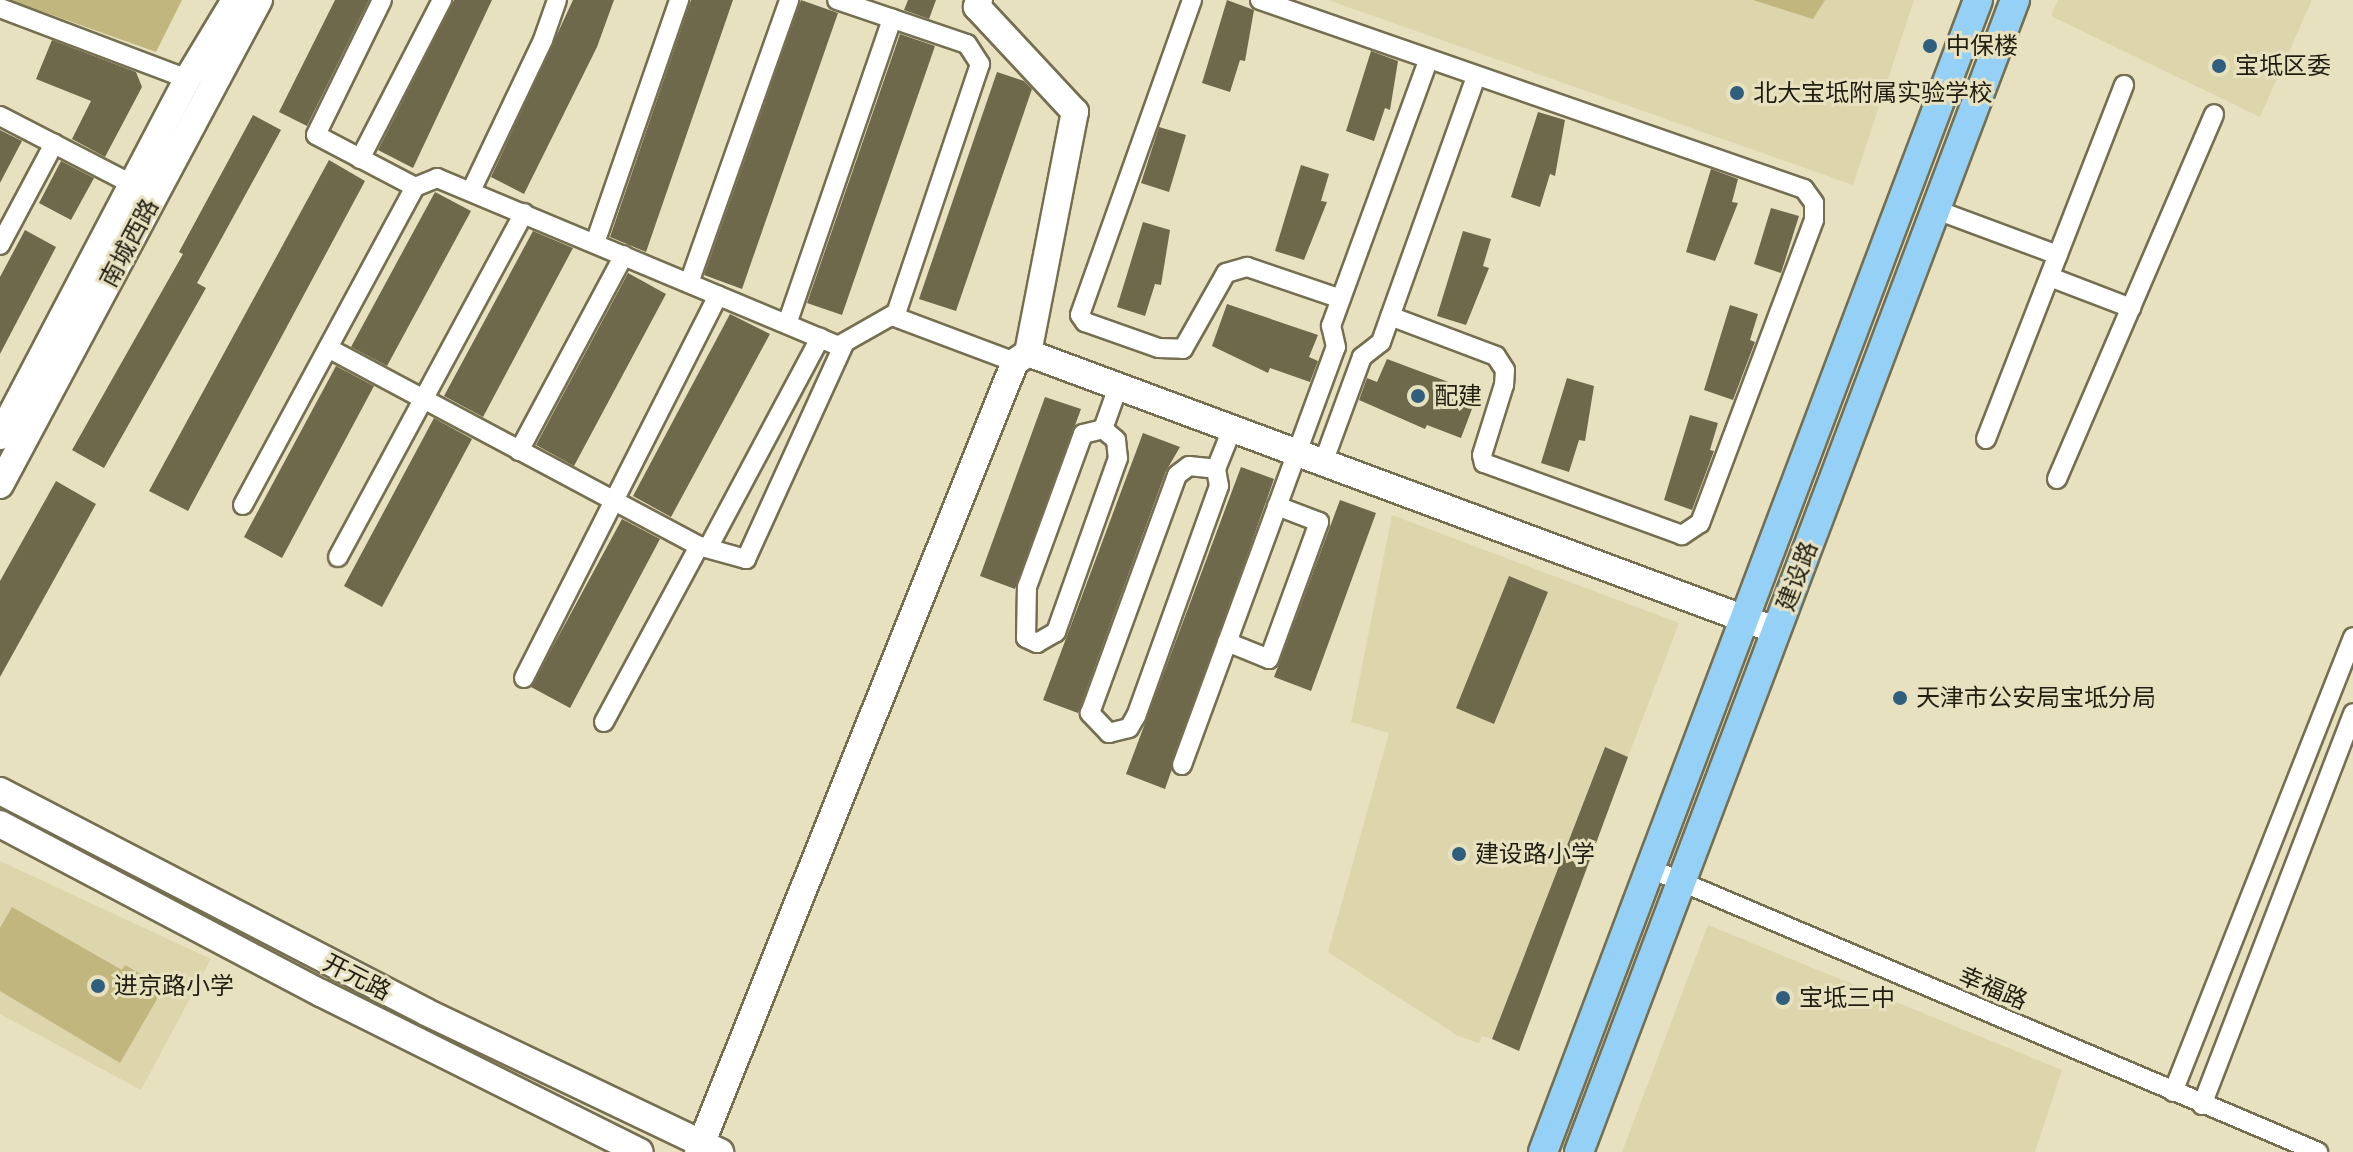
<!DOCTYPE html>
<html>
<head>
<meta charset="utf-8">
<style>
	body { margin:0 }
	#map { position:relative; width:2353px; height:1152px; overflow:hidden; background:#e7e1c0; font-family:"Public Sans","Noto Sans SC",sans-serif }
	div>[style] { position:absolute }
	.built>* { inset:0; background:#ddd5ac }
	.green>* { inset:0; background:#c1b67d }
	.building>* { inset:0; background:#6f694c }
	.roads { filter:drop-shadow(2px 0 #756f51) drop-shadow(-2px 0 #756f51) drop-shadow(0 2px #756f51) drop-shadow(0 -2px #756f51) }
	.street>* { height:18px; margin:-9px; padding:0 9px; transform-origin:9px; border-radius:9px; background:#fff }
	.secondary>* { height:26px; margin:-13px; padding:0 13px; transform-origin:13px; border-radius:13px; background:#fff }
	.primary>* { height:28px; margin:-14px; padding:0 14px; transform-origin:14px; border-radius:14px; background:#95d1f6 }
	.dots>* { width:22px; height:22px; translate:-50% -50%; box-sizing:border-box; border:4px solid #e7e1c0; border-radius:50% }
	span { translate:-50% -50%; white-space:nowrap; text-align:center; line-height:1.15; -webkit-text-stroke:6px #e7e1c0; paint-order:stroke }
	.poi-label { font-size:24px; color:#201e11 }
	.left { translate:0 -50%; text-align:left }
	.street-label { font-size:24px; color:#201e11 }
</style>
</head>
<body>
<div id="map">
	<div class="built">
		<i style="clip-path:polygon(1328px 0,1914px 0,1853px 185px)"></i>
		<i style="clip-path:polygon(2058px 0,2312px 0,2260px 117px,2051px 16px)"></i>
		<i style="clip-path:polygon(1392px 515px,1679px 623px,1628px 757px,1604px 748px,1492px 1039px,1482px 1036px,1479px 1043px,1458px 1036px,1328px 952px,1389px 733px,1351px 722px)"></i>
		<i style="clip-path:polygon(0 861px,211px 959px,141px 1090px,0 1014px)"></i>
		<i style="clip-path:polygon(1708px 925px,2062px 1070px,2035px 1152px,1622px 1152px)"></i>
	</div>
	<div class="green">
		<i style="clip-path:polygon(10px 0,182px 0,156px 52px)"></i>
		<i style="clip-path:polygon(1753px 0,1825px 0,1813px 19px)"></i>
		<i style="clip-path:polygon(12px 907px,122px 970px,125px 965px,164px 987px,120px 1063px,0 991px,0 928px)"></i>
	</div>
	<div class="building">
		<i style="clip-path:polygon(335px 0,369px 0,307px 126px,279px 112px)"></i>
		<i style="clip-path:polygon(454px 0,492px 0,413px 168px,378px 150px)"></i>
		<i style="clip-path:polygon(573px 0,614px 0,597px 47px,524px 194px,491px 177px)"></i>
		<i style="clip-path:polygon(691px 0,733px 0,646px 252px,610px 237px)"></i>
		<i style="clip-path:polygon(801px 0,838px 13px,742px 289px,704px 275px)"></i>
		<i style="clip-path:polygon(908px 0,936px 0,929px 19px,904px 10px)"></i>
		<i style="clip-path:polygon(1227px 0,1254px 10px,1245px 61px,1240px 60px,1230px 92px,1202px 83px)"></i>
		<i style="clip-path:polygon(900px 34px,935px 46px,842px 315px,807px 303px)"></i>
		<i style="clip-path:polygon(52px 40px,136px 72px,142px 87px,105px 157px,72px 139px,91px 101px,36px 79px)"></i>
		<i style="clip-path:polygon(1371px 51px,1398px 61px,1390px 110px,1385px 108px,1374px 141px,1346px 131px)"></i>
		<i style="clip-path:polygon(997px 72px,1024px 81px,1032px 89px,956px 311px,919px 299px)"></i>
		<i style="clip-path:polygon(1538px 112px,1565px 120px,1555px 176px,1550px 174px,1540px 207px,1511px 197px)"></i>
		<i style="clip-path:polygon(253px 115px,281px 130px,197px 283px,206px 288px,104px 468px,72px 450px,183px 254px,179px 252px)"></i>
		<i style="clip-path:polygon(1159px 127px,1186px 135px,1169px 192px,1141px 183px)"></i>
		<i style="clip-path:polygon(0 130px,22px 141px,0 183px)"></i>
		<i style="clip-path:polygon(329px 160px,365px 181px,188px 511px,149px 491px)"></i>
		<i style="clip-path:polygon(61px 161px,94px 178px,71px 220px,39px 203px)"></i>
		<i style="clip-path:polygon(1301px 165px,1329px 174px,1321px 201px,1327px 202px,1304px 260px,1275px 251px)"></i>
		<i style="clip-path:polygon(1711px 169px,1738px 179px,1732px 202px,1738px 203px,1715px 261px,1686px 252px)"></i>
		<i style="clip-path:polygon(435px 192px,471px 211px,387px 366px,351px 347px)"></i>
		<i style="clip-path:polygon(1771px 208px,1799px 216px,1781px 273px,1754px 264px)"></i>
		<i style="clip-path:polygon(1143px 222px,1170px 230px,1161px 285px,1155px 284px,1145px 316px,1117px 307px)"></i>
		<i style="clip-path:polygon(25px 230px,56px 247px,0 354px,0 277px)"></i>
		<i style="clip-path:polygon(533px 231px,573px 248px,483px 417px,444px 396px)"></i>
		<i style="clip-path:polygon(1463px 231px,1491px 239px,1483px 266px,1489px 268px,1466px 325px,1437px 316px)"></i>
		<i style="clip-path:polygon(628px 273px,666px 294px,574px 466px,536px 445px)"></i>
		<i style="clip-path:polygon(1227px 304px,1318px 335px,1309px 357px,1318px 361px,1310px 382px,1270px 368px,1268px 373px,1212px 346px)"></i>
		<i style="clip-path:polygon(1730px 305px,1758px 314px,1750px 340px,1755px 342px,1733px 400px,1704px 390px)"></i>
		<i style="clip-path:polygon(730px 314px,770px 334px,671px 517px,633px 496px)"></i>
		<i style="clip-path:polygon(1387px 359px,1478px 393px,1461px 438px,1427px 425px,1425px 429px,1359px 400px,1367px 378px,1377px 382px)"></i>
		<i style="clip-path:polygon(336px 366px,374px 386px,282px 558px,244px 537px)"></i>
		<i style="clip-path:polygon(1567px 378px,1594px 386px,1585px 441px,1579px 440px,1569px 472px,1541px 463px)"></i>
		<i style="clip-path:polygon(1045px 397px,1081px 409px,1015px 589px,980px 576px)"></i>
		<i style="clip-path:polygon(1690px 415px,1718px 423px,1710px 450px,1714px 451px,1692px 510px,1664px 500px)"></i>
		<i style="clip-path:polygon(434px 418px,472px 439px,382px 607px,344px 586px)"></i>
		<i style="clip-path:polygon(1143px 433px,1180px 447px,1166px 471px,1078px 713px,1043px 700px)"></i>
		<i style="clip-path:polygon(1241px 467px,1274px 479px,1165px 789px,1126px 774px)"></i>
		<i style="clip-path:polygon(56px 481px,96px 504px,0 677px,0 581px)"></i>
		<i style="clip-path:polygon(1340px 500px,1376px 513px,1311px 691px,1274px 677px)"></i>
		<i style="clip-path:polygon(622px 519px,660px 539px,570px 708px,531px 687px)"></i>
		<i style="clip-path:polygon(1509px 576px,1548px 592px,1494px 724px,1456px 708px)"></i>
		<i style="clip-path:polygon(1605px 747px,1628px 757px,1519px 1051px,1492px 1039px)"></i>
	</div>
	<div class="roads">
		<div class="street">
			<i style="left:382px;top:0;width:150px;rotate:116.1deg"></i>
			<i style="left:316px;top:135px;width:112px;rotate:27.7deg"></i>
			<i style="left:837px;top:0;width:137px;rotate:18.7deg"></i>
			<i style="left:967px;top:44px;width:24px;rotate:57deg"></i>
			<i style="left:980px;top:64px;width:267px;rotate:108.6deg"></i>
			<i style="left:895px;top:317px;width:128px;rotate:20.6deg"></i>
			<i style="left:1192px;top:0;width:334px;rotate:109.6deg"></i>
			<i style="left:1080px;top:315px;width:9px;rotate:54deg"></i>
			<i style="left:1085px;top:322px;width:78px;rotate:19.4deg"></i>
			<i style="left:1159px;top:348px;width:24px;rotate:2deg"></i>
			<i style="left:1183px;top:349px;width:87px;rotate:-60.5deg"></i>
			<i style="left:1226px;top:273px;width:22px;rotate:-16deg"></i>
			<i style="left:1247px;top:267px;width:99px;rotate:18.8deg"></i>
			<i style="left:1260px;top:0;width:576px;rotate:19.16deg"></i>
			<i style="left:1804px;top:189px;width:17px;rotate:54deg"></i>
			<i style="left:1814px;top:203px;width:17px;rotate:90deg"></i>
			<i style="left:1814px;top:220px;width:324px;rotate:110.6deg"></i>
			<i style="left:1700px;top:523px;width:22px;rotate:146deg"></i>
			<i style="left:1682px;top:535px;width:211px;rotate:-160deg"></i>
			<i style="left:1484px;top:463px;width:8px;rotate:-104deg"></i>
			<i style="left:1482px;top:455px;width:73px;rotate:-72.6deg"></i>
			<i style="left:1504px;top:385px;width:15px;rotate:-86deg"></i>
			<i style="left:1505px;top:370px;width:17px;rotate:-123deg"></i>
			<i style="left:1496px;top:356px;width:113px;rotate:-159.3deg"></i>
			<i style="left:0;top:8px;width:201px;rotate:20.7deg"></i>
			<i style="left:0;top:116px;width:148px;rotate:27.3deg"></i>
			<i style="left:360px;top:159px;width:179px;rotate:-62.7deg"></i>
			<i style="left:471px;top:191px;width:167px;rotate:-64.5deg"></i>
			<i style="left:543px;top:40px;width:42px;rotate:-70.7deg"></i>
			<i style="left:1934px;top:209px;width:132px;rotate:20.4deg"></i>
			<i style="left:595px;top:243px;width:257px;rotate:-70.9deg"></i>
			<i style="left:0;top:245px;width:115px;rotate:-61.9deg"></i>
			<i style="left:2050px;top:277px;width:87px;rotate:20.9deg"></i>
			<i style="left:689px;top:283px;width:300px;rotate:-70.5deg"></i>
			<i style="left:787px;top:324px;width:323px;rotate:-71deg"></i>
			<i style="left:328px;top:348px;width:421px;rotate:28.1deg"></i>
			<i style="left:699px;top:546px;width:49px;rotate:15.5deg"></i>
			<i style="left:746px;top:559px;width:236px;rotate:-65.5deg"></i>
			<i style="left:1103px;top:429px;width:17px;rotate:40deg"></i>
			<i style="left:1116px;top:440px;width:18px;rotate:84deg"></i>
			<i style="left:1118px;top:458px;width:185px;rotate:109.6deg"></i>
			<i style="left:1056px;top:632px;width:22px;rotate:150deg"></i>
			<i style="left:1037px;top:643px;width:12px;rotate:-156deg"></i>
			<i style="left:1026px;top:638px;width:51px;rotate:-88.9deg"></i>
			<i style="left:1027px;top:587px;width:163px;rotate:-69.9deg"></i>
			<i style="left:1083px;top:434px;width:21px;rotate:-14deg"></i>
			<i style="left:1103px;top:429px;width:45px;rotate:-70.3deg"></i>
			<i style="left:1986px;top:439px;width:380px;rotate:-68.7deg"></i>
			<i style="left:519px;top:451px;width:222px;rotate:-61.8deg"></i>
			<i style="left:1323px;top:463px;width:113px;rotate:-69.8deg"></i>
			<i style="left:1362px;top:357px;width:24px;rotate:-38deg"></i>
			<i style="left:1381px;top:342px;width:282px;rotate:-70.3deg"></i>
			<i style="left:1216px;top:469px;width:17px;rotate:80deg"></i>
			<i style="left:1219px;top:486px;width:245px;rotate:109.8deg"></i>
			<i style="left:1136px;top:716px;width:14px;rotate:120deg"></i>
			<i style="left:1129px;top:728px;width:21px;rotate:166deg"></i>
			<i style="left:1109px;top:733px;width:28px;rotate:-134deg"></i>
			<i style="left:1090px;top:713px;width:253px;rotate:-69.9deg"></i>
			<i style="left:1177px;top:475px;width:15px;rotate:-37deg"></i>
			<i style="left:1189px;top:466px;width:27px;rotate:6deg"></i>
			<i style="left:1216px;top:469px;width:43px;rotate:-68.2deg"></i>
			<i style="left:2057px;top:479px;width:397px;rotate:-66.7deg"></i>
			<i style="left:243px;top:505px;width:362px;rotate:-61.6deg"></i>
			<i style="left:415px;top:187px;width:24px;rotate:-22deg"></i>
			<i style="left:437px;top:178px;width:435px;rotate:22.7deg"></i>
			<i style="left:838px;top:346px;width:67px;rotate:-29.6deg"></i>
			<i style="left:709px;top:546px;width:236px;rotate:-61.9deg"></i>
			<i style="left:338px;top:557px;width:391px;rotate:-61.6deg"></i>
			<i style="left:1227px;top:642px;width:45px;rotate:22deg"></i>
			<i style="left:1269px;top:659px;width:146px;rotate:-69.9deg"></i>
			<i style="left:1319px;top:522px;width:45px;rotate:-159.1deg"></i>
			<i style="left:524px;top:678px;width:429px;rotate:-63.1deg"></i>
			<i style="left:604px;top:722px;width:200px;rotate:-61.6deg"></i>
			<i style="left:1182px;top:765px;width:445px;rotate:-69.8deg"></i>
			<i style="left:1336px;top:347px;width:22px;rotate:-103deg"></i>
			<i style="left:1331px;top:326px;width:282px;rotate:-69.9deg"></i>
			<i style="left:1649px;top:868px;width:727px;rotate:23deg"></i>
			<i style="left:2173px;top:1092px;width:489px;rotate:-68.4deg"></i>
			<i style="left:2202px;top:1105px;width:420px;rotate:-68.9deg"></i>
		</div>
		<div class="secondary">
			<i style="left:1028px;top:353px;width:797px;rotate:20.35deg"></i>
			<i style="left:0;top:436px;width:399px;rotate:-62.3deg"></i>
			<i style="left:185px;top:83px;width:97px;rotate:-58.9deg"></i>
			<i style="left:0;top:485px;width:550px;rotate:-61.9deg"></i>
			<i style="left:0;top:791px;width:480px;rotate:27.4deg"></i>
			<i style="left:426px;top:1012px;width:326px;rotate:25.5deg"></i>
			<i style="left:0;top:824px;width:363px;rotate:27.8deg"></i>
			<i style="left:321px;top:993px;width:356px;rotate:26.5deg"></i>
			<i style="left:698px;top:1152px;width:851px;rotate:-68.14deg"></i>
			<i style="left:1015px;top:362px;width:16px;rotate:-35deg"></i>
			<i style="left:1028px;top:353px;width:246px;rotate:-79deg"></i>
			<i style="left:1075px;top:112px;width:144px;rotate:-133deg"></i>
			<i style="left:977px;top:7px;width:7px;rotate:-74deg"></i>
		</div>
		<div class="primary">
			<i style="left:1543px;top:1152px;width:1231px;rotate:-69.31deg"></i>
			<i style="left:1579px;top:1152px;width:1232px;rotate:-69.27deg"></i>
		</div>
	</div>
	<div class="dots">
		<i style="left:1930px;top:46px;background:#305f7e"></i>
		<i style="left:2219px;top:66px;background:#305f7e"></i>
		<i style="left:1737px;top:93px;background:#305f7e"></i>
		<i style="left:1418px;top:396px;background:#305f7e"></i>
		<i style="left:1900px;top:698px;background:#305f7e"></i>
		<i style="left:1459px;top:854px;background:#305f7e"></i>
		<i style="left:98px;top:986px;background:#305f7e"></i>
		<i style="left:1783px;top:998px;background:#305f7e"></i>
	</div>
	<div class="poi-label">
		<span class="left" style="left:1946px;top:46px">中保楼</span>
		<span class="left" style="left:2235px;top:66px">宝坻区委</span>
		<span class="left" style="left:1753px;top:93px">北大宝坻附属实验学校</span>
		<span class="left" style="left:1434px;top:396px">配建</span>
		<span class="left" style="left:1916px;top:698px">天津市公安局宝坻分局</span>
		<span class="left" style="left:1475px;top:854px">建设路小学</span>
		<span class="left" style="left:114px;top:986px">进京路小学</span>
		<span class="left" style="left:1799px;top:998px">宝坻三中</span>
	</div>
	<div class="street-label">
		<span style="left:129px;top:243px;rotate:-62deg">南城西路</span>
		<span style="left:1797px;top:576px;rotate:-69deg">建设路</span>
		<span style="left:357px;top:977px;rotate:27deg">开元路</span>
		<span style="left:1993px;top:988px;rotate:23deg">幸福路</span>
	</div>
</div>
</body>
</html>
